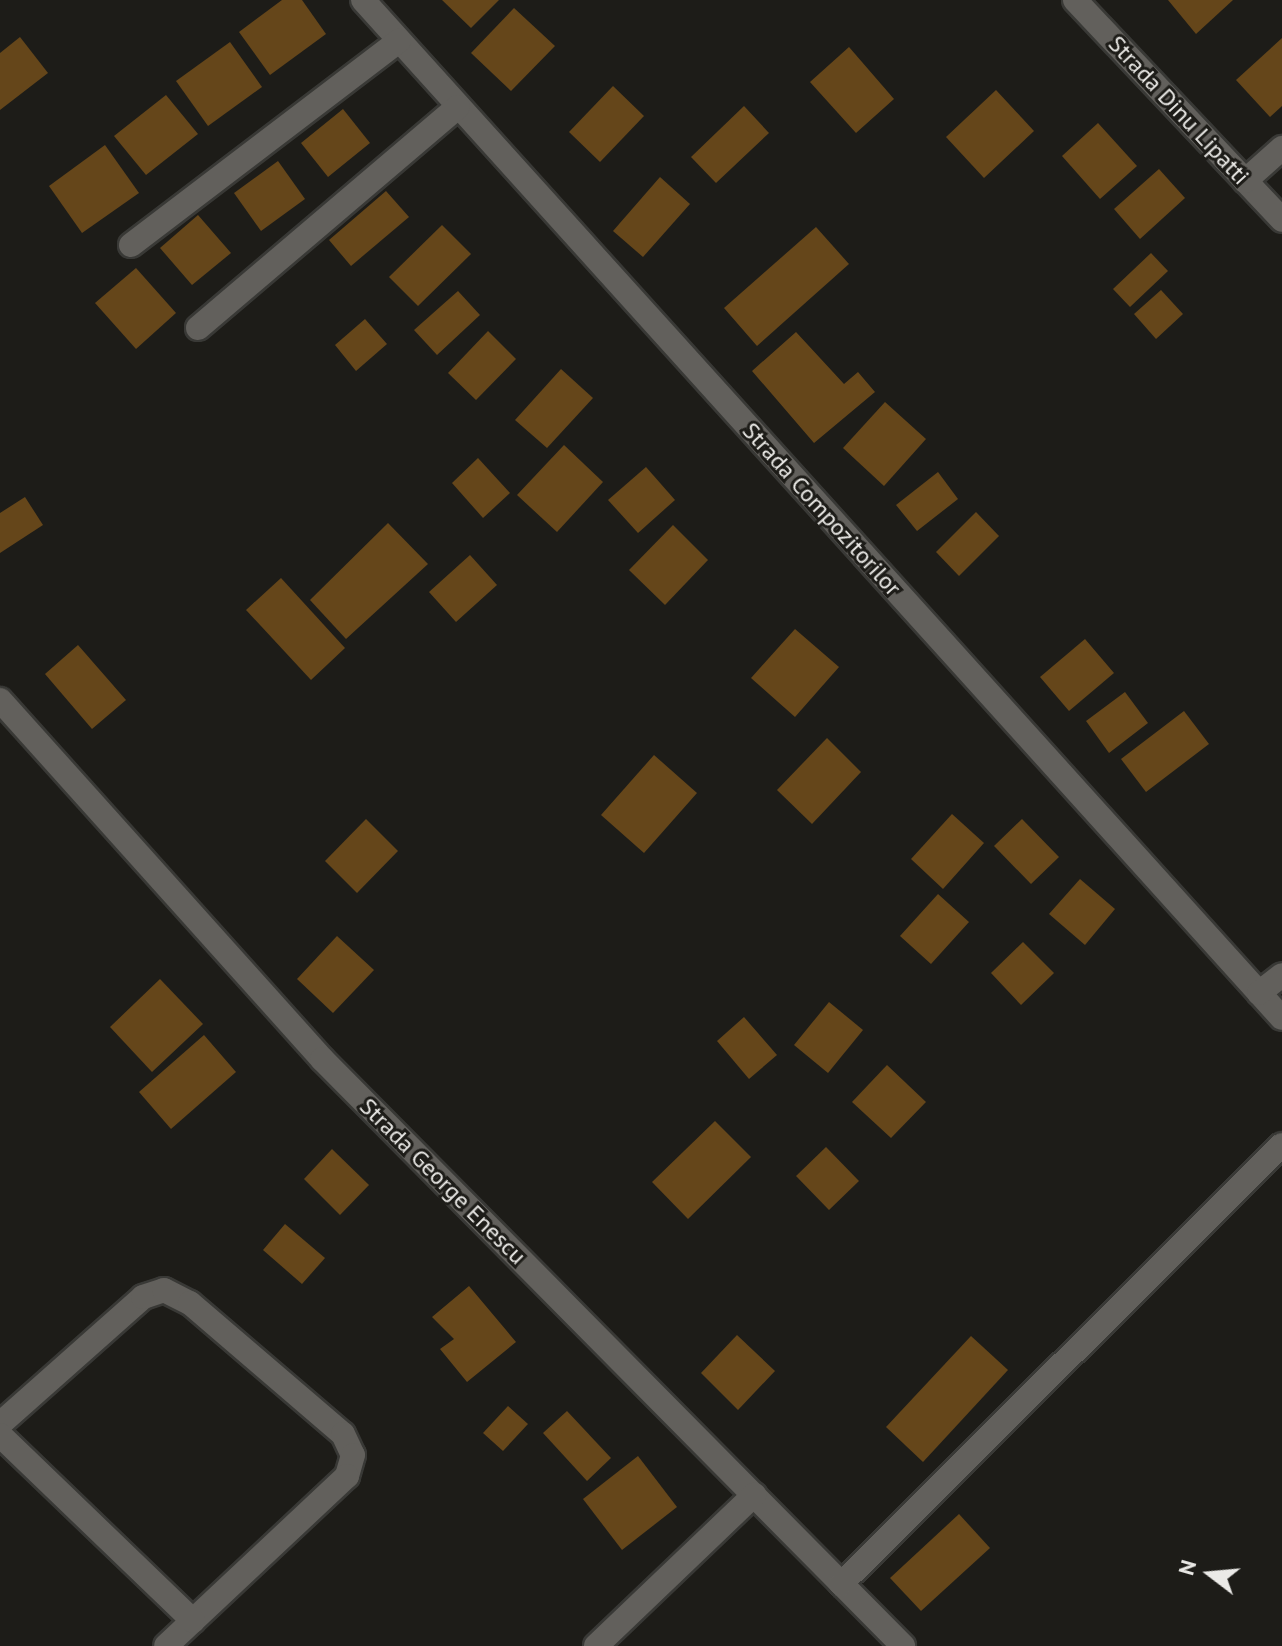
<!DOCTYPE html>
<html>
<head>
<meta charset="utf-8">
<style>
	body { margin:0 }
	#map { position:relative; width:1282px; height:1646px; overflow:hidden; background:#1d1c18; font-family:"PT Sans",sans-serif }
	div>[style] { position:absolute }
	.building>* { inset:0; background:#65461a }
	.roads { filter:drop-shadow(2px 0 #393936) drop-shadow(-2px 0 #393936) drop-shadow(0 2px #393936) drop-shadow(0 -2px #393936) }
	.minor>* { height:24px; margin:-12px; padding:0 12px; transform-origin:12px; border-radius:12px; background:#62605c }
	span { translate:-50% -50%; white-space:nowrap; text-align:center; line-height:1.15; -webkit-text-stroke:6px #1d1c18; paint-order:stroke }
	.street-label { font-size:24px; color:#ebeae7 }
	.north { position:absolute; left:1170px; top:1534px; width:80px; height:80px; -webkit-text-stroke:6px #1d1c18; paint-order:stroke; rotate:286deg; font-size:22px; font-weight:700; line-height:32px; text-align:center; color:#ebeae7 }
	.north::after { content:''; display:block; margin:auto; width:28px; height:36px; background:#ebeae7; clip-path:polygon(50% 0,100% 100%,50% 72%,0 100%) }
</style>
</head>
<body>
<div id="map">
	<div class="building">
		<i style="clip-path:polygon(282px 0,302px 0,326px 34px,270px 75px,239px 32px)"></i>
		<i style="clip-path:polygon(442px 0,499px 0,471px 28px)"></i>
		<i style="clip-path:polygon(1168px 0,1233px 0,1196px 34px)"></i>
		<i style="clip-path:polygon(514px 8px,555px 46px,511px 91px,471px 53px)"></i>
		<i style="clip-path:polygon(20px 37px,48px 73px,0 110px,0 53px)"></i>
		<i style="clip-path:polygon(1282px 38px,1282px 106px,1270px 117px,1236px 80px)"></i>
		<i style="clip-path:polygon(230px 42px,262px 87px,208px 126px,176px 81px)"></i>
		<i style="clip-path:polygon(849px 47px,894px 99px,856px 133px,810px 82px)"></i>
		<i style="clip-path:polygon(613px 86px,644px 116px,600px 162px,569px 132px)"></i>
		<i style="clip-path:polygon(996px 90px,1034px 131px,984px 178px,946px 137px)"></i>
		<i style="clip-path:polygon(166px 95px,198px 134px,146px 175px,114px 136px)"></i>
		<i style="clip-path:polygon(744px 106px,769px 133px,716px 183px,691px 157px)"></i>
		<i style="clip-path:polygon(343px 109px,370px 143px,328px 177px,301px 143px)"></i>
		<i style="clip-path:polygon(1098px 123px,1137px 166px,1100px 199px,1062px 156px)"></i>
		<i style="clip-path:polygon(105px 145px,139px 193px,82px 233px,49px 186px)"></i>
		<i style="clip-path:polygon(278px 161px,305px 199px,261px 231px,234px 193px)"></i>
		<i style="clip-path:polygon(1159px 169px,1185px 198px,1140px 239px,1114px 209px)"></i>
		<i style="clip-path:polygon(660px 177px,690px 204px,643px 257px,613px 231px)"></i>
		<i style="clip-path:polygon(386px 191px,409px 217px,351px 266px,329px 240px)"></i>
		<i style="clip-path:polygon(198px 215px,231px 253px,192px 285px,160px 248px)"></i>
		<i style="clip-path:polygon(442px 225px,471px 254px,418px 306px,389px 277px)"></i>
		<i style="clip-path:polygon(816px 227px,849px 264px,757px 346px,724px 308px)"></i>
		<i style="clip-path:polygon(1151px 253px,1168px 271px,1130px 307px,1113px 289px)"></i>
		<i style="clip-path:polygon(136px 268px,176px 313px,136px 349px,95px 303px)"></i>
		<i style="clip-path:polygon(1161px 290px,1183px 314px,1156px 339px,1134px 314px)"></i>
		<i style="clip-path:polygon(458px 291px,480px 315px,437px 355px,414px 330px)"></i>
		<i style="clip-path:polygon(365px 319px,387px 344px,356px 371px,335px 345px)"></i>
		<i style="clip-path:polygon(488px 331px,516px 359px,476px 400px,448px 373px)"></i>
		<i style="clip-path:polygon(796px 332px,844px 384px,858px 372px,875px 392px,814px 443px,752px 371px)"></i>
		<i style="clip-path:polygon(561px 369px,593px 398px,547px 448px,515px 420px)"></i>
		<i style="clip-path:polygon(885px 402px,926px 439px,884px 486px,843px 448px)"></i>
		<i style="clip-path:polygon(564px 445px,603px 482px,557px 532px,517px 495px)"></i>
		<i style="clip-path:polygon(478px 458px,510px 493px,483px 518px,452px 483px)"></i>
		<i style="clip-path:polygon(646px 467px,675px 500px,638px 533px,608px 500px)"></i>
		<i style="clip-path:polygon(938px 472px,958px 499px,917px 531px,896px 505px)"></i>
		<i style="clip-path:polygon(25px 497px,43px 525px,0 553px,0 513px)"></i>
		<i style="clip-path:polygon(976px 512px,999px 536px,959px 576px,936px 552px)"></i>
		<i style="clip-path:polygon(388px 523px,428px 564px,346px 639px,310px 600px)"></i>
		<i style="clip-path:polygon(673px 525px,708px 560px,665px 605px,629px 570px)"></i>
		<i style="clip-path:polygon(470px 555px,497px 585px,456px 622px,429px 592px)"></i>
		<i style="clip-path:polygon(281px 578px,345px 648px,311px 680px,246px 610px)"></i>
		<i style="clip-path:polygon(795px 629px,839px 667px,795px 717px,751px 678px)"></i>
		<i style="clip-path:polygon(1085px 639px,1114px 673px,1069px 711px,1040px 677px)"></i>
		<i style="clip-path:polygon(78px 645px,126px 700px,92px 729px,45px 674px)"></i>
		<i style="clip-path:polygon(1125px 692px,1148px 723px,1109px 753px,1086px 721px)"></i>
		<i style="clip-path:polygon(1184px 711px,1209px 744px,1146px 792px,1121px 759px)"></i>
		<i style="clip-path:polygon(827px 738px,861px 772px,812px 824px,777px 790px)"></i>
		<i style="clip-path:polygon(654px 755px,697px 793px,644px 853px,601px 815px)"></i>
		<i style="clip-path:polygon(952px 814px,984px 843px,943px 889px,911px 859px)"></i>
		<i style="clip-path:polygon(366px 819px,398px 851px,357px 893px,325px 861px)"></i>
		<i style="clip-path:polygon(1022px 819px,1059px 857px,1031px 884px,994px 846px)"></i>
		<i style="clip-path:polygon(1080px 879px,1115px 909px,1085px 945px,1049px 914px)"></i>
		<i style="clip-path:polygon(938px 894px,969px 922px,931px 964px,900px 936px)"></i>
		<i style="clip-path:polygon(337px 936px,374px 970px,333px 1013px,297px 979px)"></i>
		<i style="clip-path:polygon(1023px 942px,1054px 973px,1021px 1005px,991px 973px)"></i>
		<i style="clip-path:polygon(160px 979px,203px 1024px,152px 1072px,110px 1027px)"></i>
		<i style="clip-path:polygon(829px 1002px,863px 1030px,828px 1073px,794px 1045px)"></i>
		<i style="clip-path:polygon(744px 1017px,777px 1055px,749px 1079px,717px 1041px)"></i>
		<i style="clip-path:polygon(204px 1035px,236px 1072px,171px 1129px,139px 1092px)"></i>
		<i style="clip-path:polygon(887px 1065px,926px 1102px,891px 1138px,852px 1102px)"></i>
		<i style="clip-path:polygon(715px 1121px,751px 1157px,688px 1219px,652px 1182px)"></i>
		<i style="clip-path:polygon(826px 1147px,859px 1181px,829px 1210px,796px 1176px)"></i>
		<i style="clip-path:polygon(332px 1149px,369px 1185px,340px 1215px,304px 1179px)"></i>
		<i style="clip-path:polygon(285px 1224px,325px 1258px,302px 1284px,263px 1250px)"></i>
		<i style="clip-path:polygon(469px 1286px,516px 1342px,467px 1382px,440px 1349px,454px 1339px,432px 1317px)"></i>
		<i style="clip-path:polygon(737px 1335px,775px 1371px,738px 1410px,701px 1373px)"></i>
		<i style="clip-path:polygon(971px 1336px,1008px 1370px,923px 1462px,886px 1427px)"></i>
		<i style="clip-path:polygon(508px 1406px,528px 1424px,503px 1451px,483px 1433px)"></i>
		<i style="clip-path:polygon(567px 1411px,611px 1458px,587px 1481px,543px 1433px)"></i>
		<i style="clip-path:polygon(638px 1456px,677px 1507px,622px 1550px,583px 1499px)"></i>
		<i style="clip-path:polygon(959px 1514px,990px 1548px,921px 1611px,890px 1578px)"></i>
	</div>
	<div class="roads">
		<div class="minor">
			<i style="left:363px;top:0;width:1371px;rotate:47.93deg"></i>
			<i style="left:1075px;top:0;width:302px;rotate:46.7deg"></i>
			<i style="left:1245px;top:181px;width:50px;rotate:-41.7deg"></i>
			<i style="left:131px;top:245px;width:337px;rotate:-37.3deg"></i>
			<i style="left:198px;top:328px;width:341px;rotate:-40.4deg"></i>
			<i style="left:0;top:700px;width:482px;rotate:48.1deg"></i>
			<i style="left:322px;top:1059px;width:826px;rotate:45.29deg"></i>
			<i style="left:1259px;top:993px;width:29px;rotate:-38deg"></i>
			<i style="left:0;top:1424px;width:191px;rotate:-41.6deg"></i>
			<i style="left:143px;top:1297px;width:22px;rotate:-18deg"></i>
			<i style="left:164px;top:1290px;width:29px;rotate:27deg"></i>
			<i style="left:190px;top:1303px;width:201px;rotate:40.6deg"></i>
			<i style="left:343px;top:1434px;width:23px;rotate:65deg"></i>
			<i style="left:353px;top:1455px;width:22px;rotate:106deg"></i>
			<i style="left:347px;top:1476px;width:248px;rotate:136.8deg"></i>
			<i style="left:0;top:1435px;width:268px;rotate:43.9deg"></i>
			<i style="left:841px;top:1584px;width:622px;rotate:-44.87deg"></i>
			<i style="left:596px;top:1646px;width:219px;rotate:-43.7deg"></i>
		</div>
	</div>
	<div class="street-label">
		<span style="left:1179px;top:110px;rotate:47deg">Strada Dinu Lipatti</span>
		<span style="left:822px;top:509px;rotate:48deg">Strada Compozitorilor</span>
		<span style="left:443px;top:1181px;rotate:45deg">Strada George Enescu</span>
	</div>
	<div class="north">N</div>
</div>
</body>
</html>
